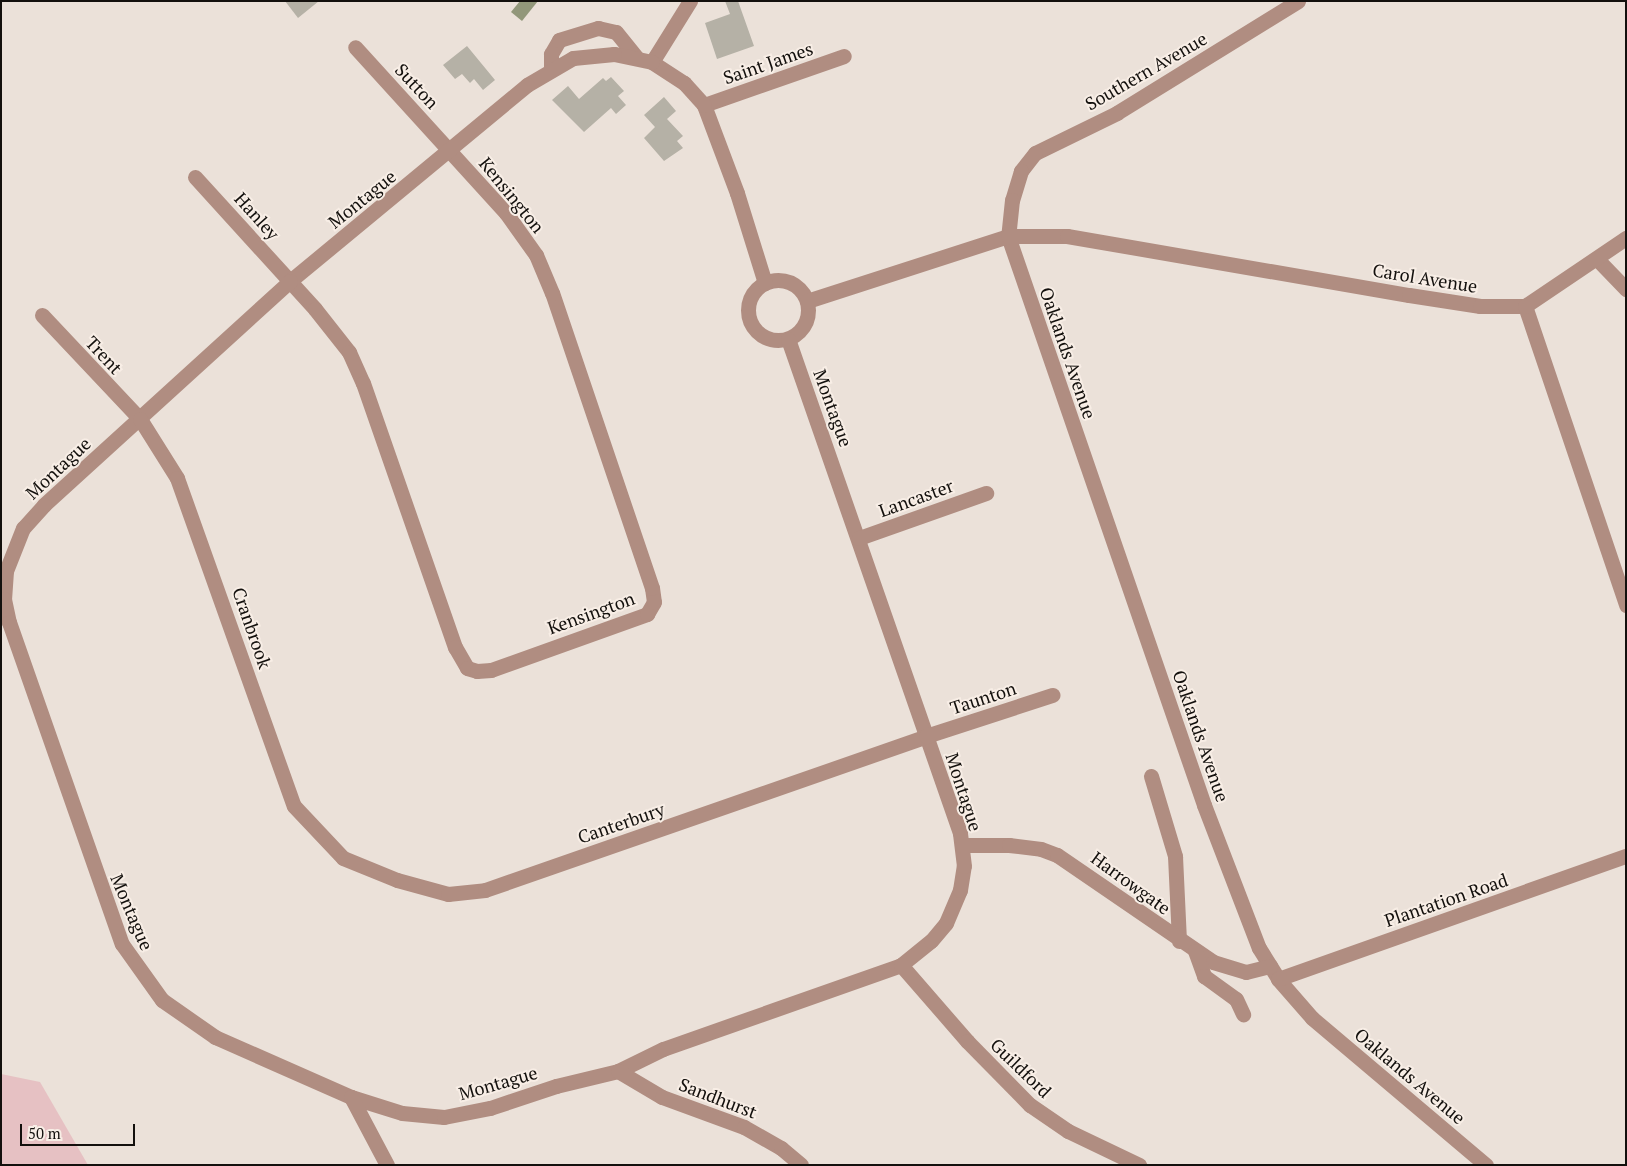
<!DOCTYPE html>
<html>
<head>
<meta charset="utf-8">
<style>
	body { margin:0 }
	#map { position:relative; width:1627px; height:1166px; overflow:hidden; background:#ebe1d9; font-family:"PT Serif",serif }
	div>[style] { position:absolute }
	.green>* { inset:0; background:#e6c1c3 }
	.water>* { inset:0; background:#92977a }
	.building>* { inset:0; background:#b5b1a6 }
	.minor>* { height:15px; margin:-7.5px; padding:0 7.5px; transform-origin:7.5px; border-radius:7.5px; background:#b08d81 }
	.minor>.ring { margin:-7.5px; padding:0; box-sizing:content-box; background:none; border:15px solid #b08d81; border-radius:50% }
	span { translate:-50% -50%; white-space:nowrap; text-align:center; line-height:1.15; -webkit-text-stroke:4px #f8eee6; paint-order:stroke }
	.street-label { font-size:18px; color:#13100d }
	.frame { position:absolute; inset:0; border:2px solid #13100d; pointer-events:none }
	.scale { position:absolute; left:20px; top:1124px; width:115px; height:22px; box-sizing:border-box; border:2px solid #13100d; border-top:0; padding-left:6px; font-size:15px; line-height:18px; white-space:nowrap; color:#13100d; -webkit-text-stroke:4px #f8eee6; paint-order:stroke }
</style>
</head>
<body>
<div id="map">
	<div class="green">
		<i style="clip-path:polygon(1px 1074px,40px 1082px,88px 1165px,1px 1165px)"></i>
	</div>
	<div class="water">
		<i style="clip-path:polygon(520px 1px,538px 1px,522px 21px,511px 12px)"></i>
	</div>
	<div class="building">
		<i style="clip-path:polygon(285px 1px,319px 1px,298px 18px)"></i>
		<i style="clip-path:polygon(725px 1px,738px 1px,754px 46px,717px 59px,705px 23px,730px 14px)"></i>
		<i style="clip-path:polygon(467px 46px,495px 80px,483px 90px,474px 79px,470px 83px,462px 74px,455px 79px,443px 65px)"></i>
		<i style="clip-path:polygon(611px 77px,624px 91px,618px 96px,626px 105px,616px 114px,611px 108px,584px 132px,552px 100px,568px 86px,579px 99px,603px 78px,606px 81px)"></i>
		<i style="clip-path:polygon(664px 97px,676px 111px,667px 119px,683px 136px,677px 141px,683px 148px,664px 161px,644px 138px,655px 127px,644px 115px)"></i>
	</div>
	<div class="minor">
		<i style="left:1298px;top:1px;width:213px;rotate:148.3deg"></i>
		<i style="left:1117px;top:113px;width:91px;rotate:154deg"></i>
		<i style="left:1035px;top:153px;width:23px;rotate:128deg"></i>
		<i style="left:1021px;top:171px;width:30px;rotate:107deg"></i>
		<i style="left:1012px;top:200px;width:36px;rotate:96deg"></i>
		<i style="left:1008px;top:236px;width:602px;rotate:70.99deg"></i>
		<i style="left:1204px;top:805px;width:153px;rotate:69deg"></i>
		<i style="left:1259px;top:948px;width:36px;rotate:58deg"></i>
		<i style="left:1278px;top:979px;width:52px;rotate:48.9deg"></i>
		<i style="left:1312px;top:1018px;width:228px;rotate:40.2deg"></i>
		<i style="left:652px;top:62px;width:72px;rotate:-58.1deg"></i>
		<i style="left:551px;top:69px;width:15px;rotate:-90deg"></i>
		<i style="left:551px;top:54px;width:16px;rotate:-60deg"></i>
		<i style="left:559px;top:40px;width:41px;rotate:-17.1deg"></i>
		<i style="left:598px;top:28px;width:18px;rotate:13deg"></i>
		<i style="left:616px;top:32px;width:33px;rotate:51deg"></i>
		<i style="left:704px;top:105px;width:148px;rotate:-19.3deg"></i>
		<i style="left:195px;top:177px;width:178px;rotate:47.7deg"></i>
		<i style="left:315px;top:309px;width:55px;rotate:51.7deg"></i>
		<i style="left:349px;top:352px;width:34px;rotate:66deg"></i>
		<i style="left:363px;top:383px;width:280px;rotate:70.8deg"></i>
		<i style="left:455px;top:647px;width:24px;rotate:60deg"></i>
		<i style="left:467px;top:668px;width:10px;rotate:17deg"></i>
		<i style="left:477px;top:671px;width:14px;rotate:-4deg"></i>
		<i style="left:491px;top:670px;width:166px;rotate:-19.7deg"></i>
		<i style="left:647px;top:614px;width:14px;rotate:-60deg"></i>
		<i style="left:654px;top:602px;width:14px;rotate:-98deg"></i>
		<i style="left:652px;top:588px;width:311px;rotate:-108.7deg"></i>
		<i style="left:552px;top:293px;width:41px;rotate:-112.8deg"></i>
		<i style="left:536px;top:255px;width:52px;rotate:-125.5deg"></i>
		<i style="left:506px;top:213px;width:224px;rotate:-132.3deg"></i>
		<i style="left:1597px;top:259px;width:42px;rotate:46deg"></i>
		<i class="ring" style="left:748px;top:280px;width:45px;height:45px"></i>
		<i style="left:765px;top:283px;width:94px;rotate:-107.3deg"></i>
		<i style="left:737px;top:193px;width:94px;rotate:-110.6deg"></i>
		<i style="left:704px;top:105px;width:30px;rotate:-132deg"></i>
		<i style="left:684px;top:83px;width:38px;rotate:-147deg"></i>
		<i style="left:652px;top:62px;width:39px;rotate:-168deg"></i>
		<i style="left:614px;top:54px;width:41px;rotate:174.4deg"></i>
		<i style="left:573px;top:58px;width:53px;rotate:149.6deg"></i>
		<i style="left:527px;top:85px;width:308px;rotate:140.4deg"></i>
		<i style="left:290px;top:281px;width:333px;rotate:137.7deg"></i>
		<i style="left:44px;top:505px;width:31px;rotate:132deg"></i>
		<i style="left:23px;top:528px;width:46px;rotate:111.6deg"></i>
		<i style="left:6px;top:571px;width:28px;rotate:94deg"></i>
		<i style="left:4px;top:599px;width:24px;rotate:78deg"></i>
		<i style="left:9px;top:622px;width:341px;rotate:70.7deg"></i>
		<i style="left:122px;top:944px;width:69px;rotate:54.5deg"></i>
		<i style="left:162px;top:1000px;width:65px;rotate:34.9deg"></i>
		<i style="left:215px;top:1037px;width:149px;rotate:23.8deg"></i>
		<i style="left:351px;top:1097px;width:53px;rotate:17.4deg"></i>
		<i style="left:402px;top:1113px;width:42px;rotate:5.4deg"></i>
		<i style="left:444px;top:1117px;width:47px;rotate:-11.1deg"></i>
		<i style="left:490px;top:1108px;width:70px;rotate:-18.4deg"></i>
		<i style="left:556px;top:1086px;width:64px;rotate:-13.6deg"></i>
		<i style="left:618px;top:1071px;width:50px;rotate:-26.1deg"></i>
		<i style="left:663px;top:1049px;width:252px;rotate:-19.4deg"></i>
		<i style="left:901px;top:965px;width:38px;rotate:-39deg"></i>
		<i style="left:931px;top:941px;width:23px;rotate:-50deg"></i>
		<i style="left:946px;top:923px;width:36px;rotate:-67deg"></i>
		<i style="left:960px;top:890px;width:24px;rotate:-81deg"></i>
		<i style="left:964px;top:866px;width:33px;rotate:-97deg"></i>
		<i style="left:960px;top:833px;width:523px;rotate:-109.2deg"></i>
		<i style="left:807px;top:301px;width:211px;rotate:-17.9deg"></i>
		<i style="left:1008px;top:236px;width:59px"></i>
		<i style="left:1067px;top:236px;width:347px;rotate:9.8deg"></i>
		<i style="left:1409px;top:295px;width:72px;rotate:8.8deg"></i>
		<i style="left:1480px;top:306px;width:45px"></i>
		<i style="left:1525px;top:306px;width:316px;rotate:71.3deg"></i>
		<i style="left:1525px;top:306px;width:122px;rotate:-34deg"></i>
		<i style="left:42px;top:315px;width:143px;rotate:46.7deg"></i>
		<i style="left:140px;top:419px;width:70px;rotate:57.9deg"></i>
		<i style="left:177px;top:478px;width:348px;rotate:70.4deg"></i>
		<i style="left:294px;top:806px;width:71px;rotate:46.7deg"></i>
		<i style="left:343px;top:858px;width:58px;rotate:22.2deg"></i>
		<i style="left:397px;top:880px;width:53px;rotate:15.4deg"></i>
		<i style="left:448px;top:894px;width:37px;rotate:-6deg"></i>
		<i style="left:485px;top:890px;width:467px;rotate:-19.2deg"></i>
		<i style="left:926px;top:736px;width:133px;rotate:-18deg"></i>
		<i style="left:859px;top:538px;width:135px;rotate:-19.5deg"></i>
		<i style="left:1151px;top:776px;width:84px;rotate:73.3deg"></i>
		<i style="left:1175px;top:856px;width:85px;rotate:87.3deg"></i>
		<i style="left:962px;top:845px;width:47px"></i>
		<i style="left:1009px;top:845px;width:32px;rotate:7deg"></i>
		<i style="left:1041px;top:849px;width:17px;rotate:21deg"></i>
		<i style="left:1057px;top:855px;width:189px;rotate:34.4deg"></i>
		<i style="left:1213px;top:962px;width:34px;rotate:17deg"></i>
		<i style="left:1246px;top:972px;width:25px;rotate:-14deg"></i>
		<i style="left:1195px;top:951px;width:27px;rotate:70deg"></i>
		<i style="left:1204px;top:976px;width:39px;rotate:36deg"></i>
		<i style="left:1236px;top:999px;width:17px;rotate:65deg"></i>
		<i style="left:901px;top:965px;width:101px;rotate:49deg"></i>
		<i style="left:967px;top:1041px;width:90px;rotate:45.5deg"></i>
		<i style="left:1030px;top:1105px;width:46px;rotate:34.4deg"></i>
		<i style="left:1068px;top:1131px;width:79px;rotate:25.6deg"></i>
		<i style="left:1278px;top:979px;width:369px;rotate:-19.5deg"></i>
		<i style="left:618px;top:1071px;width:51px;rotate:30.6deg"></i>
		<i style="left:662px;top:1097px;width:87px;rotate:20.1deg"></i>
		<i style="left:744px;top:1127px;width:43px;rotate:29.6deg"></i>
		<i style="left:781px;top:1148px;width:26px;rotate:40deg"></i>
		<i style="left:351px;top:1097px;width:77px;rotate:62.1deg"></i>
	</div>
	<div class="street-label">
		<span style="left:768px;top:63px;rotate:-19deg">Saint James</span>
		<span style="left:1146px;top:71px;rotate:-30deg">Southern Avenue</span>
		<span style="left:417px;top:86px;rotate:47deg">Sutton</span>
		<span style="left:512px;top:195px;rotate:51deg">Kensington</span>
		<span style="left:362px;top:199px;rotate:-39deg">Montague</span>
		<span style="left:257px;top:216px;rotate:48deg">Hanley</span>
		<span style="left:1425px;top:278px;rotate:9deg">Carol Avenue</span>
		<span style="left:1068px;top:353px;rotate:71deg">Oaklands Avenue</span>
		<span style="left:104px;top:355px;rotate:47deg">Trent</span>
		<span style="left:833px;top:408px;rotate:70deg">Montague</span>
		<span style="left:58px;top:468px;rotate:-43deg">Montague</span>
		<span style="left:916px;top:498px;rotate:-20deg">Lancaster</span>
		<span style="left:591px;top:613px;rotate:-20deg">Kensington</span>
		<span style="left:252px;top:628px;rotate:71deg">Cranbrook</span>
		<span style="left:983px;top:698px;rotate:-18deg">Taunton</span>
		<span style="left:1201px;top:736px;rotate:71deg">Oaklands Avenue</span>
		<span style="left:964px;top:792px;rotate:72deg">Montague</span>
		<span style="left:621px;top:823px;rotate:-19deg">Canterbury</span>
		<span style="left:1131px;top:883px;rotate:36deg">Harrowgate</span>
		<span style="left:1446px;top:900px;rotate:-19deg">Plantation Road</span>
		<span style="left:132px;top:912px;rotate:67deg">Montague</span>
		<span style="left:1021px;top:1068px;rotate:44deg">Guildford</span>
		<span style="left:1410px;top:1076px;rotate:40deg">Oaklands Avenue</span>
		<span style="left:498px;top:1083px;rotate:-16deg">Montague</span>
		<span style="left:718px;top:1098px;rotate:21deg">Sandhurst</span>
	</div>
	<div class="frame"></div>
	<div class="scale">50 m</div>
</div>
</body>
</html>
